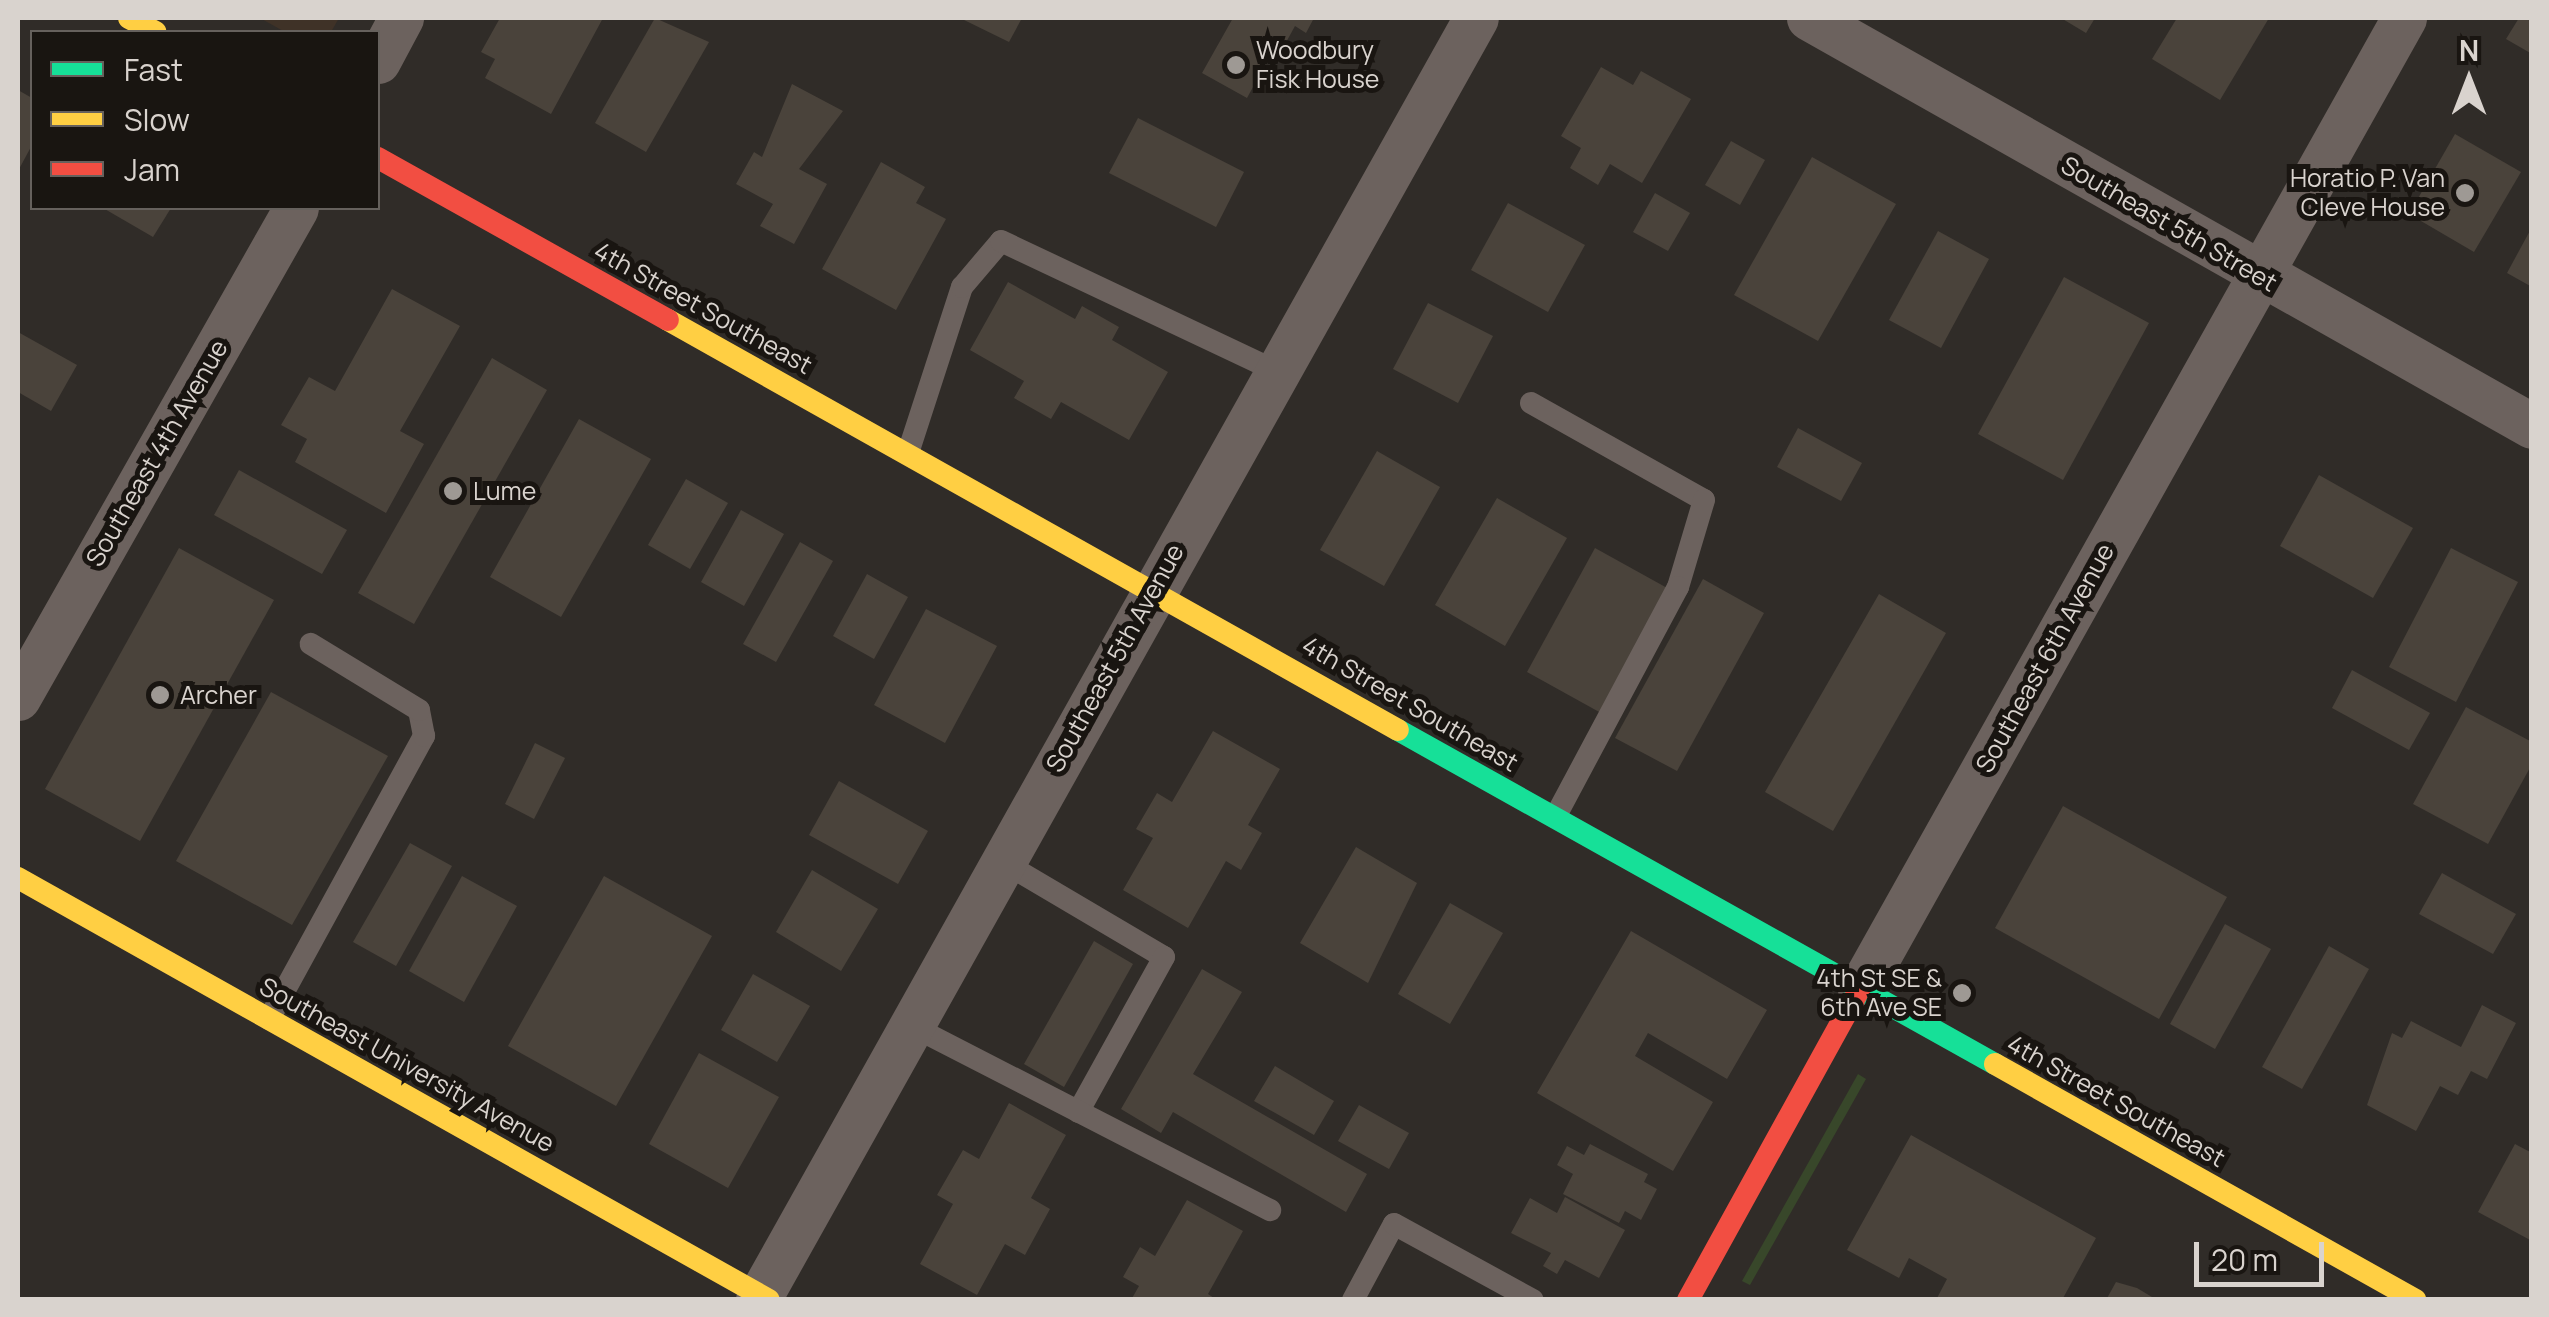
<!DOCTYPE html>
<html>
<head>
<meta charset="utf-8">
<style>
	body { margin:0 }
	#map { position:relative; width:2549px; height:1317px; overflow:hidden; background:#302c28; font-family:Manrope,sans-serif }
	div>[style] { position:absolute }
	.built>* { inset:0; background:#3f3227 }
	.green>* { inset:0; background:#38472a }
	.building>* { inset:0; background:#4a433b }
	.lane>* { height:22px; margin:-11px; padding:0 11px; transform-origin:11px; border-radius:11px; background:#6c625e }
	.street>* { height:45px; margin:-22.5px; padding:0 22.5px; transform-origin:22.5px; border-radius:22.5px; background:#6c625e }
	.fast>* { height:22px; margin:-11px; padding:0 11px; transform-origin:11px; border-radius:11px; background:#16e098 }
	.slow>* { height:22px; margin:-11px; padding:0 11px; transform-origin:11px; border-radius:11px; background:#ffcf43 }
	.jam>* { height:22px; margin:-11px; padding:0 11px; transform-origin:11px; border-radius:11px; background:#f24e42 }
	.dots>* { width:28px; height:28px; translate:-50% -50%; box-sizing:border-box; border:5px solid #191511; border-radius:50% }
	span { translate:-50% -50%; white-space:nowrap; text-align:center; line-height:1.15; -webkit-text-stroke:10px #191511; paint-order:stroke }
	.poi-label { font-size:25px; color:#d9d3ce }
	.left { translate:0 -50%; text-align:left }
	.right { translate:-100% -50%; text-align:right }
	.street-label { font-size:25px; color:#d9d3ce }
	.frame { position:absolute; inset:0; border:20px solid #d9d3ce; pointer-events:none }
	.legend { position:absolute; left:30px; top:30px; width:350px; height:180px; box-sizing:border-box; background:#191511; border:2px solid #66615d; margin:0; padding:12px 18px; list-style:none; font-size:30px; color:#d9d3ce }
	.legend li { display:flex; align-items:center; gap:20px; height:50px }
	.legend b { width:50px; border:2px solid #66615d }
	.north { position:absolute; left:2419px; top:30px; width:100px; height:100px; -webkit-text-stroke:8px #191511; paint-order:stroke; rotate:0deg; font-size:28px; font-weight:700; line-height:40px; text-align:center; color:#d9d3ce }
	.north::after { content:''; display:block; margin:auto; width:35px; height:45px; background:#d9d3ce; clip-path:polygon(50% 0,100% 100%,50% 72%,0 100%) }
	.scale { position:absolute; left:2194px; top:1242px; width:130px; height:45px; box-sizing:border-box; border:5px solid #d9d3ce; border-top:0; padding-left:12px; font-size:30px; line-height:35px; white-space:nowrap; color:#d9d3ce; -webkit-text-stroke:8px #191511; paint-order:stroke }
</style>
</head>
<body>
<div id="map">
	<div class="built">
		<i style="clip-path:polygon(260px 18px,339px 18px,331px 32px,285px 32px)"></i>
	</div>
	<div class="green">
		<i style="clip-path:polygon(1858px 1074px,1866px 1079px,1750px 1285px,1742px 1281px)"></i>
	</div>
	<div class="building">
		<i style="clip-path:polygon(500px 18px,603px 18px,551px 114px,485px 78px,495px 59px,481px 52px)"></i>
		<i style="clip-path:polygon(655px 18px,709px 42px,646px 152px,595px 123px)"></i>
		<i style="clip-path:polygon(960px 18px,1022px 18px,1009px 42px)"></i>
		<i style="clip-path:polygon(1233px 18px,1314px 18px,1306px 33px,1295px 26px,1278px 57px,1271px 54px,1247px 98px,1202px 73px)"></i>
		<i style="clip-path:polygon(2061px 18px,2095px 18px,2086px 33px)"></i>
		<i style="clip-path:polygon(2177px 18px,2269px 18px,2220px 100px,2152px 59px)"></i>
		<i style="clip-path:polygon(2519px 18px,2532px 18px,2532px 54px,2506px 39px)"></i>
		<i style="clip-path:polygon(1601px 67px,1633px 85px,1641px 71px,1691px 99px,1642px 183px,1610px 164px,1598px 185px,1570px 168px,1581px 148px,1561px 136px)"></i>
		<i style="clip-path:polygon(792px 84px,843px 111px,799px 169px,827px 184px,794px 244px,760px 226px,773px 204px,736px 184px,754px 152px,762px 157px)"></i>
		<i style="clip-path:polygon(18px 90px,32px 98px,32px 145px,18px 171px)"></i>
		<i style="clip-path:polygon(1138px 118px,1244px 172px,1216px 227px,1109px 173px)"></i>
		<i style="clip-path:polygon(2455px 134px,2521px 172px,2474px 252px,2409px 214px)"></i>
		<i style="clip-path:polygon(1731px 141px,1765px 160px,1740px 205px,1705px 185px)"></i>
		<i style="clip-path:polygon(1812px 157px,1896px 204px,1818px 341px,1734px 295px)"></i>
		<i style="clip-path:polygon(881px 162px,925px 187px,916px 203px,946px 219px,896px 310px,822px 269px)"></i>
		<i style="clip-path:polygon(1655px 193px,1690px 213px,1668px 251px,1633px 232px)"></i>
		<i style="clip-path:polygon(1508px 203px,1585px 245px,1548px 312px,1471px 270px)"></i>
		<i style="clip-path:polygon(103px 208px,171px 208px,153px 237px)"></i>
		<i style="clip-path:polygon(2532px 227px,2532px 287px,2507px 273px)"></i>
		<i style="clip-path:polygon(1938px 231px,1989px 259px,1941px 348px,1889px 320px)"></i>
		<i style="clip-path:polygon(2064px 277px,2149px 323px,2063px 480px,1978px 434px)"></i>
		<i style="clip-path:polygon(1008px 282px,1075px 319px,1082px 306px,1119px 327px,1112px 340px,1168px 372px,1129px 440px,1061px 402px,1051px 419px,1014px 398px,1024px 381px,970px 350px)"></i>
		<i style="clip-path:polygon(392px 289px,460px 326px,400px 431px,424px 444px,386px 513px,295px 462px,307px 439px,281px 425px,309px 377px,335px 391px)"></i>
		<i style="clip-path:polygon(1428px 303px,1493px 336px,1458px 403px,1393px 369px)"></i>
		<i style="clip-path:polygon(18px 332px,77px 365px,51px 411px,18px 392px)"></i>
		<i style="clip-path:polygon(492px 358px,547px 390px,414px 624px,358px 593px)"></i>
		<i style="clip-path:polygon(579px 419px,651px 459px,561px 617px,490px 577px)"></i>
		<i style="clip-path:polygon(1798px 428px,1862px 463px,1841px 501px,1777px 467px)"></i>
		<i style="clip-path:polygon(1377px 451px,1440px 487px,1384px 586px,1320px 550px)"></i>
		<i style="clip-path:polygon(239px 470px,347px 530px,322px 574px,214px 515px)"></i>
		<i style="clip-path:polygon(2319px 475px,2413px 528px,2373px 598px,2280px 546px)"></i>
		<i style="clip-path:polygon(686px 479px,728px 503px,690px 569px,648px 545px)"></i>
		<i style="clip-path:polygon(1497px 498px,1567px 538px,1505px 646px,1435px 605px)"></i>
		<i style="clip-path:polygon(741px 510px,784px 534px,744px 606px,701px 582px)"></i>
		<i style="clip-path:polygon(800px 542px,833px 561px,776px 662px,743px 644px)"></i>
		<i style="clip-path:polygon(179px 548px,274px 600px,140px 841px,45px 789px)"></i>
		<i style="clip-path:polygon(1595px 548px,1669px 589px,1601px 713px,1527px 672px)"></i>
		<i style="clip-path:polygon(2451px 548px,2518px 582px,2456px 702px,2389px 667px)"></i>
		<i style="clip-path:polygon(867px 574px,908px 597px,874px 659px,833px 636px)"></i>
		<i style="clip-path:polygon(1703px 579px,1764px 613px,1677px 771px,1615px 738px)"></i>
		<i style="clip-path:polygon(1879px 594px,1946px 633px,1833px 831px,1765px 792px)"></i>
		<i style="clip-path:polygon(926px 609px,997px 646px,945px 743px,874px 705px)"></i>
		<i style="clip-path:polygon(2352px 670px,2430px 713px,2409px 750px,2332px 708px)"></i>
		<i style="clip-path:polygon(271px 692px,388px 756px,292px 925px,176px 861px)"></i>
		<i style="clip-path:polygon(2466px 707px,2532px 742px,2532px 764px,2488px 844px,2413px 804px)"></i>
		<i style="clip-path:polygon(1213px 731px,1280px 769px,1248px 825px,1262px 833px,1241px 870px,1226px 861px,1188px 928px,1123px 890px,1153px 838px,1136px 829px,1157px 793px,1172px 802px)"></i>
		<i style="clip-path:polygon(535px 743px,565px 758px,534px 819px,505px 804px)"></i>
		<i style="clip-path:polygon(839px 781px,928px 831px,898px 884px,809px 835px)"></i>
		<i style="clip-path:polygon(2063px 806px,2227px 897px,2159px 1019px,1995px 928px)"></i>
		<i style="clip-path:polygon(410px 843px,452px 866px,396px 966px,353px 942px)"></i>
		<i style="clip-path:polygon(1356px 847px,1417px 883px,1368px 983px,1300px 943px)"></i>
		<i style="clip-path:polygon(812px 870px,878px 909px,841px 971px,776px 932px)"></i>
		<i style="clip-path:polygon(2442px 873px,2516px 914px,2493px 954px,2419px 914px)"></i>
		<i style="clip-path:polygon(462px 876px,517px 906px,464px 1002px,409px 971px)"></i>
		<i style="clip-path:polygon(604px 876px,712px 936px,616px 1106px,508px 1046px)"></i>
		<i style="clip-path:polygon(1450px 903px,1503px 933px,1450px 1024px,1398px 994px)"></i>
		<i style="clip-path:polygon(2225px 924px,2271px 949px,2215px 1049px,2170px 1024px)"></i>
		<i style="clip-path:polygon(1631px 931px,1767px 1010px,1727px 1079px,1648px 1033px,1635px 1056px,1713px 1102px,1673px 1171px,1537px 1093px)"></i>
		<i style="clip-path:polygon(1094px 941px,1133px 964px,1064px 1087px,1024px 1064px)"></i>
		<i style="clip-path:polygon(2329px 946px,2369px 969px,2302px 1089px,2262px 1067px)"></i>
		<i style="clip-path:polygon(1202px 969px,1242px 992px,1193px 1074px,1367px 1174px,1346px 1212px,1173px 1112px,1161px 1133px,1121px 1109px)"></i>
		<i style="clip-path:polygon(753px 974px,810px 1006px,777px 1062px,721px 1030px)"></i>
		<i style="clip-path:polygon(2482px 1005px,2516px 1023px,2487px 1079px,2471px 1071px,2458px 1095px,2440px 1086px,2416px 1131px,2367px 1105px,2392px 1033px,2402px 1038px,2411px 1021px,2461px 1047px)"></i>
		<i style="clip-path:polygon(699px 1053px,779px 1097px,728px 1188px,649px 1144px)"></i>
		<i style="clip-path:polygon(1275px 1066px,1334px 1101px,1314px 1135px,1254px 1101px)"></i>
		<i style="clip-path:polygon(1009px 1103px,1066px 1135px,1031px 1198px,1050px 1209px,1025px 1255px,1005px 1244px,977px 1295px,920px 1264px,953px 1204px,937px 1195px,963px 1150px,979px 1159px)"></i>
		<i style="clip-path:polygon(1359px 1105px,1409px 1133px,1389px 1169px,1338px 1141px)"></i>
		<i style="clip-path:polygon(1911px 1135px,2096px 1238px,2062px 1300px,1936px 1300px,1947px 1279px,1909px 1258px,1899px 1278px,1847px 1250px)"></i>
		<i style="clip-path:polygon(1590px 1144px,1648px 1174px,1644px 1182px,1657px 1189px,1641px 1220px,1625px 1211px,1619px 1223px,1563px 1194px,1573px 1174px,1557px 1165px,1567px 1146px,1584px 1155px)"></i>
		<i style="clip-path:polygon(2515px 1144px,2532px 1153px,2532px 1241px,2478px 1212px)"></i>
		<i style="clip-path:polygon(1565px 1197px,1625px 1230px,1599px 1278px,1565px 1260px,1557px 1274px,1543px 1266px,1551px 1253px,1511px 1233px,1530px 1198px,1557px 1213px)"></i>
		<i style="clip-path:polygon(1187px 1200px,1243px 1231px,1208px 1294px,1217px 1300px,1131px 1300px,1139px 1286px,1123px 1277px,1140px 1247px,1155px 1256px)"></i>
		<i style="clip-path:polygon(2116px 1282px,2137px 1288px,2157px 1300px,2106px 1300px)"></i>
	</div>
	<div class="lane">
		<i style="left:1531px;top:403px;width:198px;rotate:29.3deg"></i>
		<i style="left:1704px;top:500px;width:91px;rotate:106.6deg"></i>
		<i style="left:1678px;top:587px;width:261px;rotate:118.1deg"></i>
		<i style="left:908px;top:453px;width:175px;rotate:-72deg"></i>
		<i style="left:962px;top:287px;width:60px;rotate:-49.7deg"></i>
		<i style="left:1001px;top:241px;width:304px;rotate:25.3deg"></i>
		<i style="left:1001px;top:861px;width:189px;rotate:30.5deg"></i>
		<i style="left:1164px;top:957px;width:177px;rotate:119deg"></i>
		<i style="left:269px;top:1019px;width:323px;rotate:-61.3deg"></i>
		<i style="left:424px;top:736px;width:26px;rotate:-101deg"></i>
		<i style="left:419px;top:710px;width:127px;rotate:-148.6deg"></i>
		<i style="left:910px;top:1025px;width:405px;rotate:27.2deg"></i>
		<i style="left:1353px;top:1300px;width:86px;rotate:-61.7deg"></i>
		<i style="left:1394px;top:1224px;width:158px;rotate:28.7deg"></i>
	</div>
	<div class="street">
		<i style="left:1809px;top:18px;width:830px;rotate:29.44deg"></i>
		<i style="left:378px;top:61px;width:49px;rotate:-61.9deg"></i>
		<i style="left:18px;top:698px;width:563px;rotate:-60.43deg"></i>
		<i style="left:1860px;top:989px;width:1113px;rotate:-60.74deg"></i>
		<i style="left:758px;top:1300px;width:1469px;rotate:-60.75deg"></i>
	</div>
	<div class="fast">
		<i style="left:1398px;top:730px;width:684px;rotate:29.23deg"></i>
	</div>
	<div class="slow">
		<i style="left:129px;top:18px;width:30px;rotate:28deg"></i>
		<i style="left:668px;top:320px;width:837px;rotate:29.32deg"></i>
		<i style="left:18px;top:878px;width:861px;rotate:29.33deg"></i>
		<i style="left:1995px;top:1064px;width:482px;rotate:29.3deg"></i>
	</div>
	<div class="jam">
		<i style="left:378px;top:158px;width:332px;rotate:29.2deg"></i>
		<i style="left:1688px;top:1300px;width:355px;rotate:-61.1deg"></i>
	</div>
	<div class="dots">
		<i style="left:1236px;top:65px;background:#9e9994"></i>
		<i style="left:2465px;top:193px;background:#9e9994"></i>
		<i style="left:453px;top:491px;background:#9e9994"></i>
		<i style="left:160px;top:695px;background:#9e9994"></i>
		<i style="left:1962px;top:993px;background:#9e9994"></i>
	</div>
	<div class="poi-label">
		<span class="left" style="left:1256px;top:65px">Woodbury<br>Fisk House</span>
		<span class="right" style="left:2445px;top:193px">Horatio P. Van<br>Cleve House</span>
		<span class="left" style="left:473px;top:491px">Lume</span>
		<span class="left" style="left:180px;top:695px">Archer</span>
		<span class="right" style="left:1942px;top:993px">4th St SE &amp;<br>6th Ave SE</span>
	</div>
	<div class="street-label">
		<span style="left:2169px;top:224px;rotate:30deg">Southeast 5th Street</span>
		<span style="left:703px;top:308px;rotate:29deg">4th Street Southeast</span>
		<span style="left:157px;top:453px;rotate:-60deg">Southeast 4th Avenue</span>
		<span style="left:1115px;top:658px;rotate:-61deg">Southeast 5th Avenue</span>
		<span style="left:2045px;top:658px;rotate:-61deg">Southeast 6th Avenue</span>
		<span style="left:1410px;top:704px;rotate:30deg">4th Street Southeast</span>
		<span style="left:407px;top:1065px;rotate:29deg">Southeast University Avenue</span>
		<span style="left:2116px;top:1101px;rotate:29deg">4th Street Southeast</span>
	</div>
	<div class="frame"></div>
	<ul class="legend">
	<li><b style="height:12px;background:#16e098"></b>Fast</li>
	<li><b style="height:12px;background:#ffcf43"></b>Slow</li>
	<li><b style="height:12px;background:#f24e42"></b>Jam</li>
	</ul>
	<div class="north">N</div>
	<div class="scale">20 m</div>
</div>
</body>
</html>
